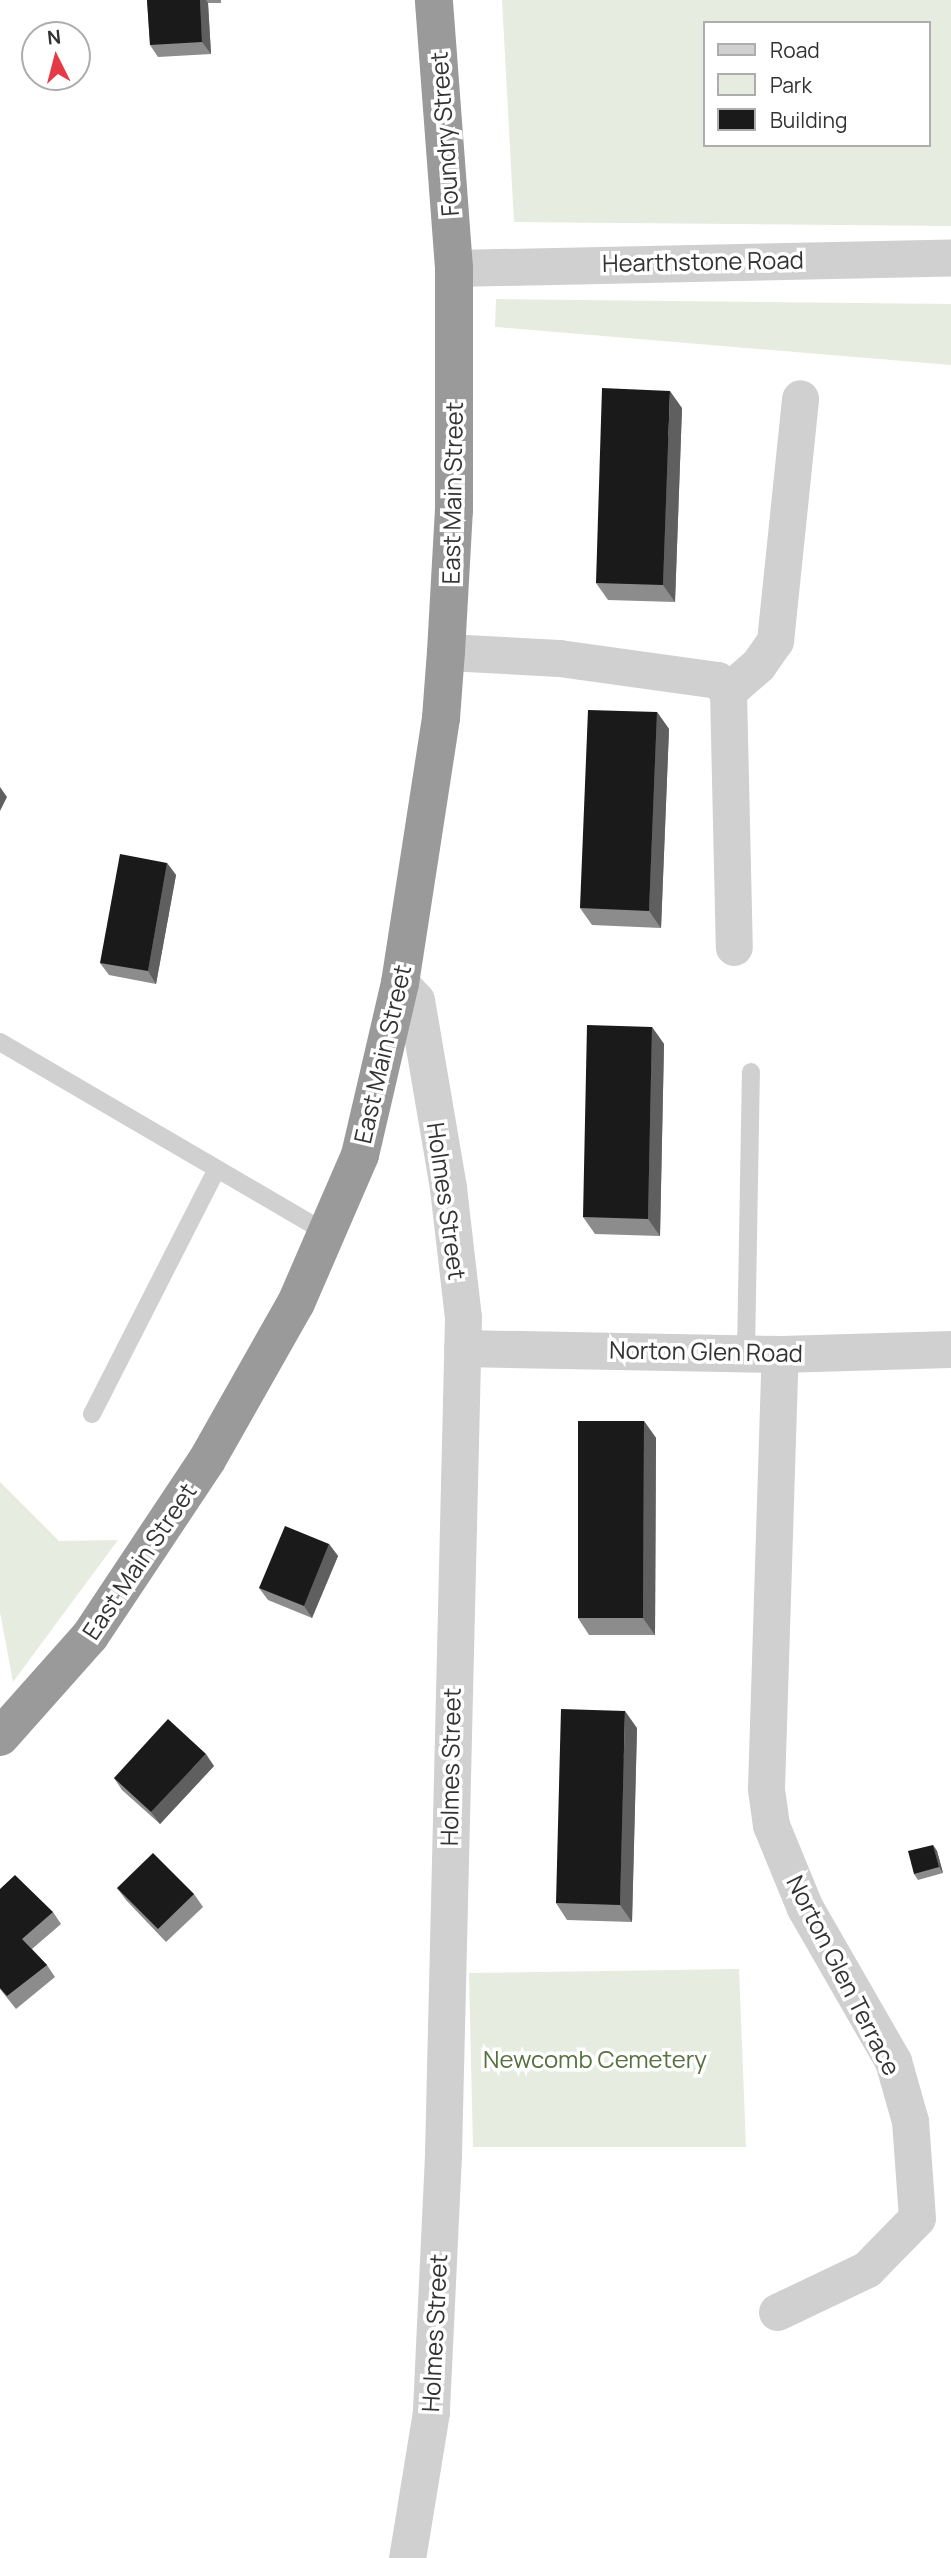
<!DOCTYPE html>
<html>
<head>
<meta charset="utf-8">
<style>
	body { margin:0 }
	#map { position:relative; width:951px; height:2558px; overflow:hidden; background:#fff; font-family:Manrope,sans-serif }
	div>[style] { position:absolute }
	.green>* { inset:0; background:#e6ecdf }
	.lane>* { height:18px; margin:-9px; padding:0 9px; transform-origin:9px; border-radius:9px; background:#d0d0d0 }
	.street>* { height:37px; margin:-18.5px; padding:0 18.5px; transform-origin:18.5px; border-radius:18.5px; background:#d0d0d0 }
	.highway>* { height:38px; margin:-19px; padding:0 19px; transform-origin:19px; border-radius:19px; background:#9a9a9a }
	.wall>* { inset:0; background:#8c8c8c }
	.shaded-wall>* { inset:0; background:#5f5f5f }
	.building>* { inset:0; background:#1a1a1a }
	span { translate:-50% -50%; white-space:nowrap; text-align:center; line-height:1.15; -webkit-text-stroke:7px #fff; paint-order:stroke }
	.street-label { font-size:24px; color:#333 }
	.park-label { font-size:24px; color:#56703f }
	.legend { position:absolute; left:703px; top:21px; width:228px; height:126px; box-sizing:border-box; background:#fff; border:2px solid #adadad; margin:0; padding:9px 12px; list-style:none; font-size:21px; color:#333 }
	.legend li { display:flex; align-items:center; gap:14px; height:35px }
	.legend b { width:35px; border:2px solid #adadad }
	.north { position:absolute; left:21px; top:21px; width:70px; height:70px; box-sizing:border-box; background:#fff; border:2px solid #adadad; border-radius:50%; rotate:354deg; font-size:19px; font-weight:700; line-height:28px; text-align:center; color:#333 }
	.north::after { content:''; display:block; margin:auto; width:24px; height:32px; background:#e63946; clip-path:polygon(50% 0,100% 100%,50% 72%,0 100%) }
</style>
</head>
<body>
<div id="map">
	<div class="green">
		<i style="clip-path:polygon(evenodd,502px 0,951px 0,951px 226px,514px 222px,502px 0,704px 23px,928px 23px,928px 145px,704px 145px,704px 23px)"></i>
		<i style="clip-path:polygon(496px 299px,951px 304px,951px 365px,495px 327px)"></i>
		<i style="clip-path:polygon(0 1482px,59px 1541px,118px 1540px,13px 1682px,0 1612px)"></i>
		<i style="clip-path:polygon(739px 1969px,746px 2147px,473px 2147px,469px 1973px)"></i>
	</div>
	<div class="lane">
		<i style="left:0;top:1042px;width:379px;rotate:30.3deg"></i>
		<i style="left:746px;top:1353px;width:281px;rotate:-89deg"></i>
		<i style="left:92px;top:1414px;width:275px;rotate:-63deg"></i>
	</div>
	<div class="street">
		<i style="left:454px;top:268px;width:497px;rotate:-1.2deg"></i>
		<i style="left:446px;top:652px;width:113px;rotate:3deg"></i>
		<i style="left:559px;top:658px;width:160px;rotate:7.9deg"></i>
		<i style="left:717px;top:680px;width:16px;rotate:45deg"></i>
		<i style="left:728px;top:691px;width:256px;rotate:88.7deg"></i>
		<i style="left:728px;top:691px;width:40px;rotate:-41deg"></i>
		<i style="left:758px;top:665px;width:29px;rotate:-55deg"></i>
		<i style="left:775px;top:641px;width:244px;rotate:-84.1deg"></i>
		<i style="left:400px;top:983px;width:23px;rotate:47deg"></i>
		<i style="left:416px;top:1000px;width:191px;rotate:80.3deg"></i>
		<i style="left:448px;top:1188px;width:130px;rotate:83.4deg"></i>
		<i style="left:463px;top:1317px;width:838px;rotate:91.37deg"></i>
		<i style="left:443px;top:2155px;width:257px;rotate:92.7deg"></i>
		<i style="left:431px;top:2412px;width:148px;rotate:99.3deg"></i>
		<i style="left:462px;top:1348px;width:318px;rotate:1.1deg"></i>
		<i style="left:780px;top:1354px;width:171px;rotate:-1.7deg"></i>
		<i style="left:777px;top:2312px;width:100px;rotate:-25.5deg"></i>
		<i style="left:867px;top:2269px;width:71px;rotate:-45.6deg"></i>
		<i style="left:917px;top:2218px;width:97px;rotate:-94.1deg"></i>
		<i style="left:910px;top:2121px;width:62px;rotate:-105.8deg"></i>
		<i style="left:893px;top:2061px;width:177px;rotate:-119.9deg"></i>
		<i style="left:805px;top:1908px;width:90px;rotate:-112.3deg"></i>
		<i style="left:771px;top:1825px;width:37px;rotate:-98deg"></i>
		<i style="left:766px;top:1788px;width:434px;rotate:-88.2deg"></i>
	</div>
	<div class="highway">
		<i style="left:0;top:1737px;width:135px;rotate:-48.3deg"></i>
		<i style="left:90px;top:1636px;width:211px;rotate:-56.4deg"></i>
		<i style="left:207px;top:1460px;width:180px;rotate:-60.5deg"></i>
		<i style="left:296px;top:1303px;width:161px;rotate:-66.6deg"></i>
		<i style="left:360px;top:1155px;width:177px;rotate:-76.9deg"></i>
		<i style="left:400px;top:983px;width:268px;rotate:-81.2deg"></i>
		<i style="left:441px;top:718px;width:66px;rotate:-85.7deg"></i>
		<i style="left:446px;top:652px;width:142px;rotate:-86.8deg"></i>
		<i style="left:454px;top:510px;width:242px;rotate:-90deg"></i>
		<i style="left:454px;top:268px;width:269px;rotate:-94.3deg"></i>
	</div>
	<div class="wall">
		<i style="clip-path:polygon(147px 0,221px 0,221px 3px,208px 3px,211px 54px,158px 57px,150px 45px)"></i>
		<i style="clip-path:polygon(682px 408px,675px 602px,608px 600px,596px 583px)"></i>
		<i style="clip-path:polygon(657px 712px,669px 729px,661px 928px,592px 925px,580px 908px)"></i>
		<i style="clip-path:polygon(167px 863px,176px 875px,156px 984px,109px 975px,100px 963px)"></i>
		<i style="clip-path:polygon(652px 1027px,664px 1044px,660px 1236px,595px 1234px,583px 1217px)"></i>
		<i style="clip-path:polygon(644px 1421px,656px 1438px,655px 1635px,589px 1635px,578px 1618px)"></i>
		<i style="clip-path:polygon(329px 1544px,338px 1556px,312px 1618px,268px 1600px,259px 1588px)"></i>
		<i style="clip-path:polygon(637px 1728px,632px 1922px,567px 1920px,556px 1903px)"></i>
		<i style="clip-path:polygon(214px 1766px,160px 1824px,122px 1790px,114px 1778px)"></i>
		<i style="clip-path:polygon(933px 1845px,937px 1851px,943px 1873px,918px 1880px,914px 1874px)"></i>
		<i style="clip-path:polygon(117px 1888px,194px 1894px,203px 1907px,166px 1942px,126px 1900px)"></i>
		<i style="clip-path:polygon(0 1889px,53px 1912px,61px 1924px,32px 1949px,47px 1965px,55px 1977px,16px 2009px,0 1989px)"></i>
	</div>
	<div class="shaded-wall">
		<i style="clip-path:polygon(200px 0,206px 0,208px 3px,211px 54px,202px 42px)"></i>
		<i style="clip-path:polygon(670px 391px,682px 408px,675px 602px,663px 585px)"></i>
		<i style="clip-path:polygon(657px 712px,669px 729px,661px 928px,649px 911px)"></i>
		<i style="clip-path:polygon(0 787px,7px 797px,0 811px)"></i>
		<i style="clip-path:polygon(167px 863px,176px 875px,156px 984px,148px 971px)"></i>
		<i style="clip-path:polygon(652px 1027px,664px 1044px,660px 1236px,648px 1219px)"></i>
		<i style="clip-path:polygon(644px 1421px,656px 1438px,655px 1635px,643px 1618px)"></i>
		<i style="clip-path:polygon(329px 1544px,338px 1556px,312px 1618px,304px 1606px)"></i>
		<i style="clip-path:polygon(625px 1711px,637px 1728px,632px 1922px,620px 1905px)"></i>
		<i style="clip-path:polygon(206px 1754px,214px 1766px,160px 1824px,151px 1812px)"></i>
		<i style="clip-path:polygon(933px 1845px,937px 1851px,943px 1873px,939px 1867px)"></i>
	</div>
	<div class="building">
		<i style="clip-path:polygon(147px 0,200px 0,202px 42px,150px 45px)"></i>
		<i style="clip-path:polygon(602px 388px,670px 391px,663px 585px,596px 583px)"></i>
		<i style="clip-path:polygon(588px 710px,657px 712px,649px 911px,580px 908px)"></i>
		<i style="clip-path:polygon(120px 854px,167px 863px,148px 971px,100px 963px)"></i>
		<i style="clip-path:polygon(587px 1025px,652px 1027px,648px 1219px,583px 1217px)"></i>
		<i style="clip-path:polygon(578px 1421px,644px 1421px,643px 1618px,578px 1618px)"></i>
		<i style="clip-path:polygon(285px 1526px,329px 1544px,304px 1606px,259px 1588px)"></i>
		<i style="clip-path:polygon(561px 1709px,625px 1711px,620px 1905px,556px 1903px)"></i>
		<i style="clip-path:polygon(168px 1719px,206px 1754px,151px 1812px,114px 1778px)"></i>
		<i style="clip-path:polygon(933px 1845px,939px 1867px,914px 1874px,908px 1851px)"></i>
		<i style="clip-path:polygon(153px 1853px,194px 1894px,158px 1929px,117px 1888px)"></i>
		<i style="clip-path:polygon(15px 1875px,53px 1912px,22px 1939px,47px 1965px,7px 1996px,0 1988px,0 1889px)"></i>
	</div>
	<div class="street-label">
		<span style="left:444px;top:134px;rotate:-94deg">Foundry Street</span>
		<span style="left:703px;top:261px;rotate:-1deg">Hearthstone Road</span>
		<span style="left:452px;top:493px;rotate:-89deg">East Main Street</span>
		<span style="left:382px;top:1054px;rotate:-77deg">East Main Street</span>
		<span style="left:447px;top:1201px;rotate:82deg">Holmes Street</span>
		<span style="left:706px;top:1351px;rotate:1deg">Norton Glen Road</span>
		<span style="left:139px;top:1561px;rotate:-56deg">East Main Street</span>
		<span style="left:450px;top:1767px;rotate:-89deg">Holmes Street</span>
		<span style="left:844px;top:1975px;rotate:63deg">Norton Glen Terrace</span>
		<span style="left:434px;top:2333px;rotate:-87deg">Holmes Street</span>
	</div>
	<div class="park-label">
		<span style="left:595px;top:2059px">Newcomb Cemetery</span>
	</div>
	<ul class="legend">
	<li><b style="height:9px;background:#d0d0d0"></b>Road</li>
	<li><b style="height:19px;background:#e6ecdf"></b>Park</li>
	<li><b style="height:19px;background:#1a1a1a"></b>Building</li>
	</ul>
	<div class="north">N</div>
</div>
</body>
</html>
